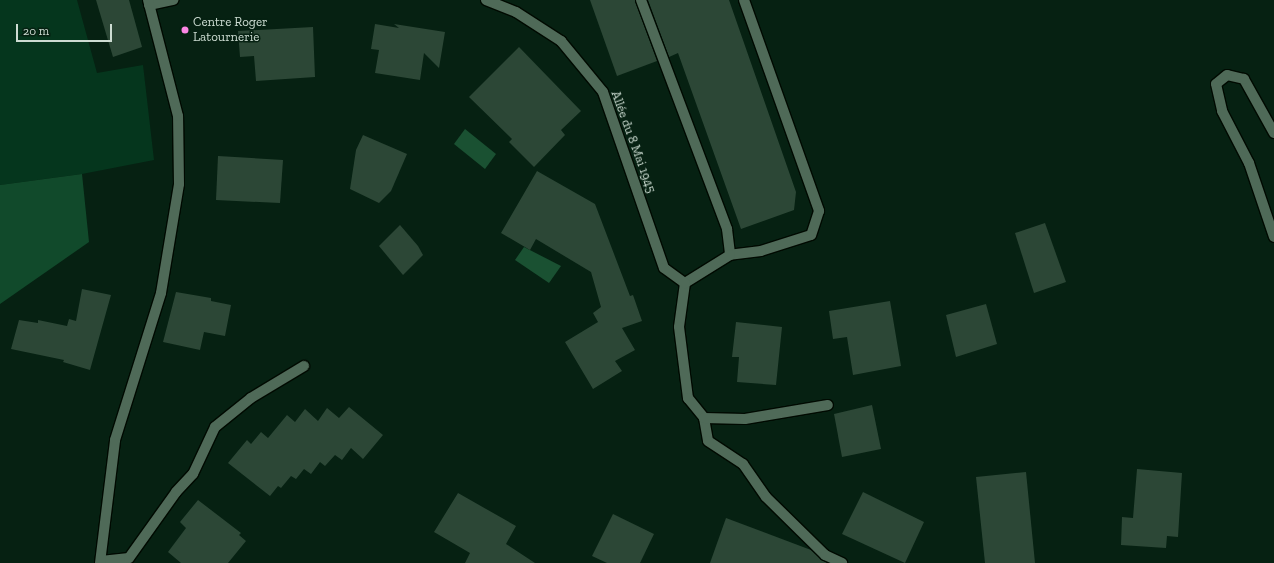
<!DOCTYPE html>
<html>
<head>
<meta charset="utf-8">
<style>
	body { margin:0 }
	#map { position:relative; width:1274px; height:563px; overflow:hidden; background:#062112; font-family:"Zilla Slab",serif }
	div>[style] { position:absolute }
	.green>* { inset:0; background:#05361d }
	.forest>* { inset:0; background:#114a2b }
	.water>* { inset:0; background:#1a5132 }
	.building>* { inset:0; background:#2c4736 }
	.roads { filter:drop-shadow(1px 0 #000a01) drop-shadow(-1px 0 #000a01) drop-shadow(0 1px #000a01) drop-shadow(0 -1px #000a01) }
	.service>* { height:10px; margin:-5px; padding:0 5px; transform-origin:5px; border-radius:5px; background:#4f6a58 }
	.minor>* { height:10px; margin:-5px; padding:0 5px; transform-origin:5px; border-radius:5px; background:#4f6a58 }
	.dots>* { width:11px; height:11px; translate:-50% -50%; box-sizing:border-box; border:2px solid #062112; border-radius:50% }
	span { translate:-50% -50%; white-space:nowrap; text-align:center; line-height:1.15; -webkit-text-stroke:3px #062112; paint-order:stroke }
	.poi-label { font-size:13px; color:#cddcd2 }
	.left { translate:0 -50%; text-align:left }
	.street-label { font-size:13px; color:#cddcd2 }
	.scale { position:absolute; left:16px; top:24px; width:96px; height:18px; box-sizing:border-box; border:2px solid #cddcd2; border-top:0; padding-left:5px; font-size:12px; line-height:14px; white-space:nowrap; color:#cddcd2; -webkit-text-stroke:3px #062112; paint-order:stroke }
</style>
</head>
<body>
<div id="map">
	<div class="green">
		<i style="clip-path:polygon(0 0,77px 0,97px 73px,143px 65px,154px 160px,82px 174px,0 185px)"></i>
	</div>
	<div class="forest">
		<i style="clip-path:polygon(82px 174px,89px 242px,0 304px,0 185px)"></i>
	</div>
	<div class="water">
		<i style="clip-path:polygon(465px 129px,496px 154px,485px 169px,454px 144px)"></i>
		<i style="clip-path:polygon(524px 247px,561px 266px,549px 283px,515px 260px)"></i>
	</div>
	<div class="building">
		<i style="clip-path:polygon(96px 0,129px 0,142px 47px,113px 57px)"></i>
		<i style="clip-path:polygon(590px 0,635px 0,657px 61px,617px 76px)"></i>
		<i style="clip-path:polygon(648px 0,729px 0,796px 192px,794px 210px,741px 229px,678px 53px,669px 57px)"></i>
		<i style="clip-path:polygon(375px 24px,399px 28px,394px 24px,445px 32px,439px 68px,424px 53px,420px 80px,375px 73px,379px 50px,371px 49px)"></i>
		<i style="clip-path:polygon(313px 27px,315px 77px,256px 81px,254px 56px,240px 57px,238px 31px)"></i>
		<i style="clip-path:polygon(519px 47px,581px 111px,561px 130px,565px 135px,534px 167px,509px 142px,512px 139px,469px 97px)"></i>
		<i style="clip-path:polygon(363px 135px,407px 154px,391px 191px,379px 203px,350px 189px,356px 150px)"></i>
		<i style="clip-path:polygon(218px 156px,283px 160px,280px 203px,216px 200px)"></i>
		<i style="clip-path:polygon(537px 171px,595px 204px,630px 296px,633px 295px,642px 321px,622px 328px,635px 350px,615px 361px,622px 371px,593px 389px,565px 342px,598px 322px,593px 313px,601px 307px,591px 272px,536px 239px,530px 250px,501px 233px)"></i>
		<i style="clip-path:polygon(1045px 223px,1066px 282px,1034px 293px,1015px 233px)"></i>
		<i style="clip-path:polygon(400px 225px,418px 246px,423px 255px,403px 275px,379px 246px)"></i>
		<i style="clip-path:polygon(82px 289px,111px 295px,90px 370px,63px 362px,64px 360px,11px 349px,19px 320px,38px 323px,38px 320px,67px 326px,69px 319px,76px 321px)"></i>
		<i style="clip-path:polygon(176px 292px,211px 298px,211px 301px,231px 305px,225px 336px,204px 332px,200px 350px,163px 342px)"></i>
		<i style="clip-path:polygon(890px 301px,901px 366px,853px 375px,847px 337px,833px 339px,829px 311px)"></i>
		<i style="clip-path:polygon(986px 304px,997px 344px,956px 357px,946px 315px)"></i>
		<i style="clip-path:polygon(736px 322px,782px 327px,776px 385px,737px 382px,739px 357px,732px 357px)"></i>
		<i style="clip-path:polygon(872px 405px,881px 449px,842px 457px,834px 414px)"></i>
		<i style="clip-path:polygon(349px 407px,383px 435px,363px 459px,351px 448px,342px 460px,335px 455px,325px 466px,320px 462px,311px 474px,304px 469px,296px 479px,291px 476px,281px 488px,278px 486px,270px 496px,228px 463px,247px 440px,251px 444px,261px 432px,268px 438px,287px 415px,295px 422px,305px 409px,318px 421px,327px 408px,339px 418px)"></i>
		<i style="clip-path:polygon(1137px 469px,1182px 473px,1178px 537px,1167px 536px,1166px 548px,1121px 545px,1122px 517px,1133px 518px)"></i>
		<i style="clip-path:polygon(1026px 472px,1035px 563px,985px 563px,976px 477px)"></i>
		<i style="clip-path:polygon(863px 492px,924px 522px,905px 563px,842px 534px)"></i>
		<i style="clip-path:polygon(458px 493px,516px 526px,506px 544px,535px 563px,465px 563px,470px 553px,434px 532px)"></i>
		<i style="clip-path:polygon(198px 500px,241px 533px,239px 535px,246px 541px,228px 563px,181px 563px,168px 552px,186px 528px,180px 522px)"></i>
		<i style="clip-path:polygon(613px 514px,654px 534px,640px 563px,607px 563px,592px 556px)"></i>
		<i style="clip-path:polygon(726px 518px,811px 550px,827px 563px,710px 563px)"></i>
	</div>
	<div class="roads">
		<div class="service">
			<i style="left:641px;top:0;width:245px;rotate:69.4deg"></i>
			<i style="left:727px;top:229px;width:26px;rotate:83deg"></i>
			<i style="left:744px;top:0;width:224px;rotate:70.4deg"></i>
			<i style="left:819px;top:211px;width:25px;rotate:108deg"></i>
			<i style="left:811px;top:235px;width:52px;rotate:162.3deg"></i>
			<i style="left:761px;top:251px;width:31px;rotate:173deg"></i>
			<i style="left:730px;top:255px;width:53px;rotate:148.1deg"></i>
			<i style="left:685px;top:283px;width:44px;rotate:97.8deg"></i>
			<i style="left:679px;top:327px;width:72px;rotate:82.8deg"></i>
			<i style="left:688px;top:398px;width:26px;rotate:51deg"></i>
			<i style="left:704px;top:418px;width:23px;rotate:80deg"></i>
			<i style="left:708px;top:441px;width:42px;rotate:33.3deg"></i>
			<i style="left:743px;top:464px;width:40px;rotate:55.1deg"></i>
			<i style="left:766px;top:497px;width:83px;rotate:44.5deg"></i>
			<i style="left:825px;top:555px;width:19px;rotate:25deg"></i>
			<i style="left:1274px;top:133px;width:62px;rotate:-119.1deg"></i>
			<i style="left:1244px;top:79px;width:17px;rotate:-167deg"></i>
			<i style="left:1227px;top:75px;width:14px;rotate:141deg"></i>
			<i style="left:1216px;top:84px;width:28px;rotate:77deg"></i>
			<i style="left:1222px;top:111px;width:59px;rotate:62.6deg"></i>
			<i style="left:1249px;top:163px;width:78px;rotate:71.3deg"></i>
			<i style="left:704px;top:418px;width:41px;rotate:1.4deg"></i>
			<i style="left:745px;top:419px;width:84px;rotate:-9.6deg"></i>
			<i style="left:101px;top:561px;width:28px;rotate:-6deg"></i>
			<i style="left:129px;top:558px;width:81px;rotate:-54.5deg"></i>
			<i style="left:176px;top:492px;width:25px;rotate:-47deg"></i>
			<i style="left:193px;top:474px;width:52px;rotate:-64.9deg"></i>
			<i style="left:215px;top:427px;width:46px;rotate:-38.9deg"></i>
			<i style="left:251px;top:398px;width:62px;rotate:-31.1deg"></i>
		</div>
		<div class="minor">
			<i style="left:486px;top:0;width:32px;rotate:22deg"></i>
			<i style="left:516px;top:12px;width:54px;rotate:32.8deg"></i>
			<i style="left:561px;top:41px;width:66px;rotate:50.5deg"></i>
			<i style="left:603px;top:92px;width:186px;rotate:70.9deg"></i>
			<i style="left:664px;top:268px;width:26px;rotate:36deg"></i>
			<i style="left:149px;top:5px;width:25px;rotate:-12deg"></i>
			<i style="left:100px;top:563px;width:124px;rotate:-83deg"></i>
			<i style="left:115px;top:440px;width:154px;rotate:-72.6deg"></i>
			<i style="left:161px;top:293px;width:110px;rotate:-80.6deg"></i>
			<i style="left:179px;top:184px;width:68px;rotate:-90.8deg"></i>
			<i style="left:178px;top:116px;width:120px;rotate:-104.5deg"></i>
		</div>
	</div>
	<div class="dots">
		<i style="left:185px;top:30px;background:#fc86e4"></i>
	</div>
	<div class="poi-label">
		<span class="left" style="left:193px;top:30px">Centre Roger<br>Latournerie</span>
	</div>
	<div class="street-label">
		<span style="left:633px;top:142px;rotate:70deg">Allée du 8 Mai 1945</span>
	</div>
	<div class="scale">20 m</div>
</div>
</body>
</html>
